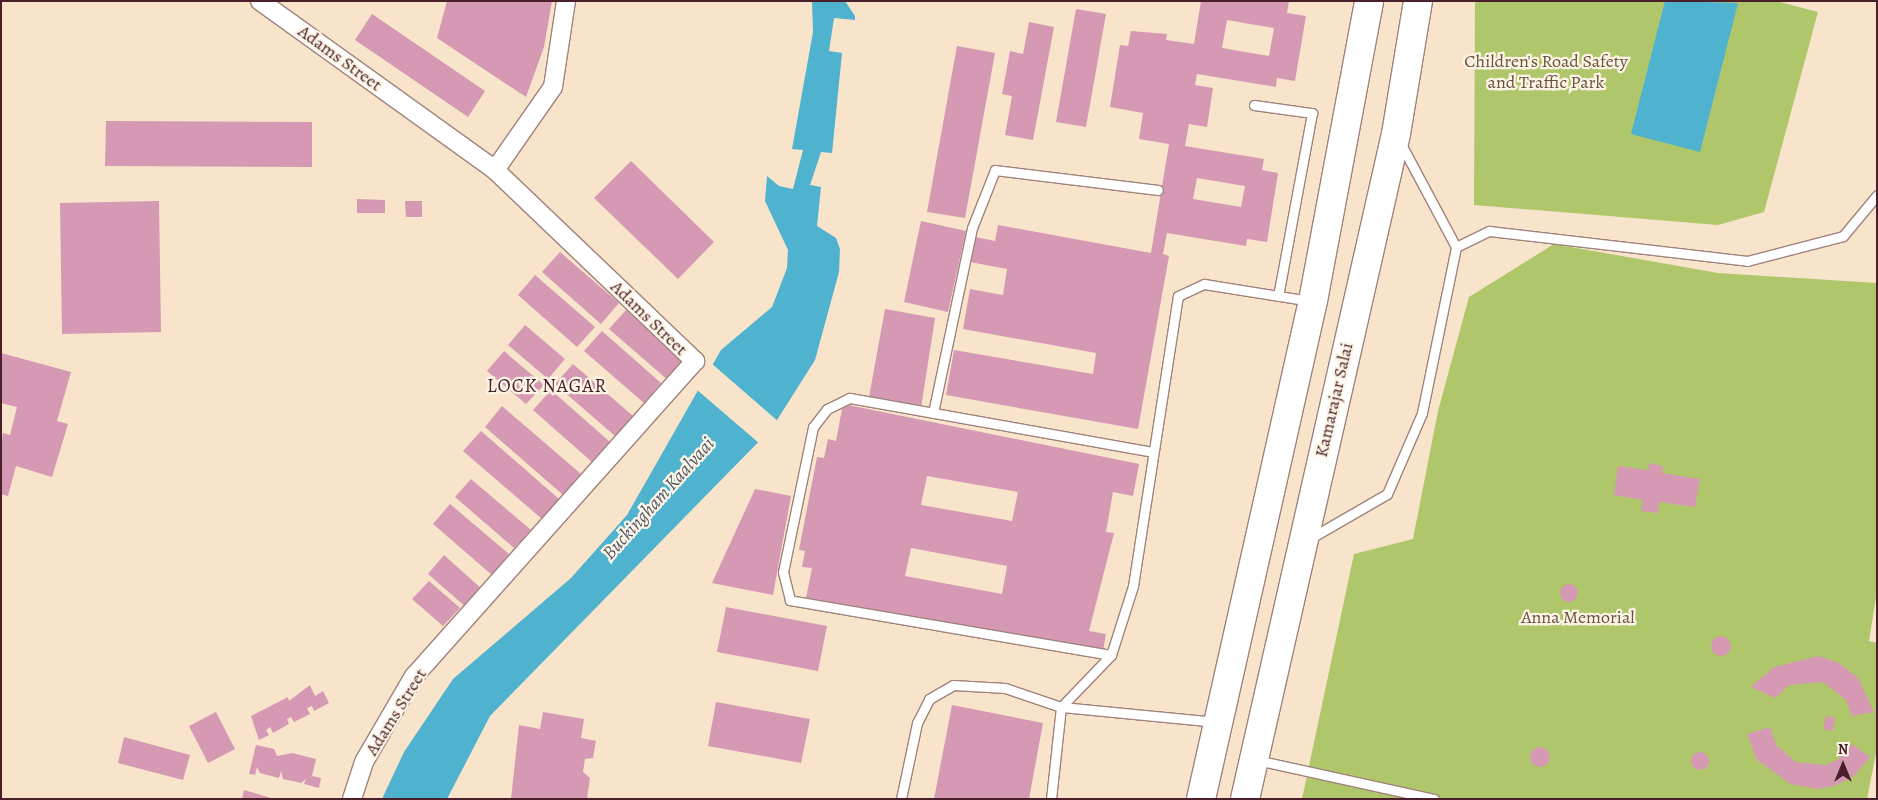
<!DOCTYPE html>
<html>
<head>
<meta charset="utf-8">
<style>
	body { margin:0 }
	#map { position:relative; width:1878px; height:800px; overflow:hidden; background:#f7e4cb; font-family:Alegreya,serif }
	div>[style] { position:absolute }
	.green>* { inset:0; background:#b0c66b }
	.water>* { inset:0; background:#4fb2ce }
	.pier>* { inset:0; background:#f7e4cb }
	.building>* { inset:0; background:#d699b3 }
	.round { border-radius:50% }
	.roads { filter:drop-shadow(1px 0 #a0827b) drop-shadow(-1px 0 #a0827b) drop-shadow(0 1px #a0827b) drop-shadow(0 -1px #a0827b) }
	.lane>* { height:9px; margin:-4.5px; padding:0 4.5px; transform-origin:4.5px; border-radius:4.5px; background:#fff }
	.street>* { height:18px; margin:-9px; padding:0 9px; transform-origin:9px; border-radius:9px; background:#fff }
	.primary>* { height:28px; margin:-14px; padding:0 14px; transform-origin:14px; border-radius:14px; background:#fff }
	span { translate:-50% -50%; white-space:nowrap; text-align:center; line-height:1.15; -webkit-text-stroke:4.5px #fcf5e5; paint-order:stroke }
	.street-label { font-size:18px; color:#4a1f2b }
	.park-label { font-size:18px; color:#69513e }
	.neighbourhood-label { font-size:19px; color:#4a1f2b; letter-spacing:1px }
	.water-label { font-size:19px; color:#4c5264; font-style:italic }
	.frame { position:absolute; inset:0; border:2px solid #4a1f2b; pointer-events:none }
	.north { position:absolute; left:1818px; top:740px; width:50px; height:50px; -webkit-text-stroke:4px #fcf5e5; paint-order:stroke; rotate:0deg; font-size:14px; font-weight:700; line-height:20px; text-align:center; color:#4a1f2b }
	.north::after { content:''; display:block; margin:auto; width:18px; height:22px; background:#4a1f2b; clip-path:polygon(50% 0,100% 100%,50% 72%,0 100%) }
</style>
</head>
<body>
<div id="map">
	<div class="green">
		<i style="clip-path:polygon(1475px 1px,1776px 1px,1818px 12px,1764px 212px,1718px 225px,1474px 205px)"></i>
		<i style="clip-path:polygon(1554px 244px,1718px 273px,1877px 283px,1877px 591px,1869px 641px,1877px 643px,1877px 748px,1867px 799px,1302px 799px,1354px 554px,1413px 539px,1438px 411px,1469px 297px)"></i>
	</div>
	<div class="water">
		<i style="clip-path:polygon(812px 1px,845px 1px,855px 16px,855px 20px,834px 18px,829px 51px,842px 53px,832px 153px,821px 152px,810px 185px,821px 187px,817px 226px,836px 238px,840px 249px,839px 272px,815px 360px,772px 428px,490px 716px,447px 799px,382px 799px,404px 752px,453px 679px,571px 578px,627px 515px,721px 350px,772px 307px,787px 268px,788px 250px,765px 201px,767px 176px,779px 186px,793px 189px,803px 150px,792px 149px,813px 32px)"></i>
		<i style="clip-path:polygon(1665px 1px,1738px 3px,1700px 152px,1631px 134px)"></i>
	</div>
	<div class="pier">
		<i style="clip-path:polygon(711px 363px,779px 422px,760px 444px,696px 389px)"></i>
	</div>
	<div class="building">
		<i style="clip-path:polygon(447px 1px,552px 1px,544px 47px,526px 97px,437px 38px)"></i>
		<i style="clip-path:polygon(evenodd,1201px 1px,1289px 1px,1287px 13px,1306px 16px,1295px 81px,1277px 78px,1276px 87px,1197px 74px,1195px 85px,1213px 88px,1207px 127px,1189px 124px,1185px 146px,1264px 159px,1262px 170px,1278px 173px,1267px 242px,1247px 239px,1246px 246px,1167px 233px,1163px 254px,1169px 256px,1138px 429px,946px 395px,954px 350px,1093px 374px,1096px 353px,963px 329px,970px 289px,1003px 295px,1007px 269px,970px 262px,975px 237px,995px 241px,998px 225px,1151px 253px,1169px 144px,1139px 139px,1143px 113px,1110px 107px,1120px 45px,1128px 46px,1131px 31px,1167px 34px,1166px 40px,1194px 44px,1201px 1px,1227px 20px,1274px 28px,1269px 56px,1222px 48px,1227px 20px,1201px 1px,1197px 178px,1245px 186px,1241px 207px,1193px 199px,1197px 178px)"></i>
		<i style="clip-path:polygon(1076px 9px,1106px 14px,1086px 127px,1056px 122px)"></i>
		<i style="clip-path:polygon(372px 14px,485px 91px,468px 117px,355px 40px)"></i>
		<i style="clip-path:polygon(1029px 22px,1054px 27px,1033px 140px,1005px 135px,1012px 96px,1002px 94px,1010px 51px,1023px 54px)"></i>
		<i style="clip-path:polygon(957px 46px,995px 53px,965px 218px,927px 212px)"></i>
		<i style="clip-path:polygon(106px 121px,312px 122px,312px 167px,105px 166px)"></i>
		<i style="clip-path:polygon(631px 161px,714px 242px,678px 279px,594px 198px)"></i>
		<i style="clip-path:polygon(357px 199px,385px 200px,385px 213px,357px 213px)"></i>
		<i style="clip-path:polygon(159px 201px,161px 332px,62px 334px,60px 203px)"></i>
		<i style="clip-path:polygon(405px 201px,422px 201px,422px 217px,406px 217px)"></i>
		<i style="clip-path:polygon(921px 221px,966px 231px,948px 312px,904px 302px)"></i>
		<i style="clip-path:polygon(560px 252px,619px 303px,601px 324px,542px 272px)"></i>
		<i style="clip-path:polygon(535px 275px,595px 327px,577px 347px,518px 295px)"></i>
		<i style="clip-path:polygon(627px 309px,687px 361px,669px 381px,609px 329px)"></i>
		<i style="clip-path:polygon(885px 309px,935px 318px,921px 408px,869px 397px)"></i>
		<i style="clip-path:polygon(525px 325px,565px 359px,548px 379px,508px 345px)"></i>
		<i style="clip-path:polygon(602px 331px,661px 383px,644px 403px,584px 351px)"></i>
		<i style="clip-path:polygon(504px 351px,544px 385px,526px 404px,487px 371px)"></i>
		<i style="clip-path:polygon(1px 353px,71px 372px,57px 421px,68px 424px,52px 477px,16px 466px,8px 496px,1px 494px,1px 441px,3px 433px,10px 435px,17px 407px,1px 403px)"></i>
		<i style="clip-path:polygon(573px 364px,633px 416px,615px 436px,555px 384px)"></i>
		<i style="clip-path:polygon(551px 390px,610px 442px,592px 462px,533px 410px)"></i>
		<i style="clip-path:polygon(evenodd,843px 404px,1139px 464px,1133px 496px,1113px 492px,1106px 532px,1114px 533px,1089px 631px,1106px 634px,1102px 657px,806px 598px,812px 568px,802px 567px,805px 551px,799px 550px,817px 457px,824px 458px,828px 439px,836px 441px,843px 404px,927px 476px,1018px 492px,1012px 521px,921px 505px,927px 476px,843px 404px,911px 548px,1007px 566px,1002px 594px,905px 576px,911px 548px)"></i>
		<i style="clip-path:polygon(502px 406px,581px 474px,563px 495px,485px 427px)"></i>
		<i style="clip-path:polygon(481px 431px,559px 499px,542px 519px,463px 451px)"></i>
		<i style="clip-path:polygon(1649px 463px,1663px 466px,1662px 473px,1700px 479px,1695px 507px,1659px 502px,1658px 513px,1641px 511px,1643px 500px,1614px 495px,1618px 466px,1648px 470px)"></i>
		<i style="clip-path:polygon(471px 479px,531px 530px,514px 548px,455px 497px)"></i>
		<i style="clip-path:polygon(755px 489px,791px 496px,773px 595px,712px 583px)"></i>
		<i style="clip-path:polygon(450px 504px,509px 554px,492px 575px,433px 524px)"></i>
		<i style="clip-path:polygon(444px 555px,483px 590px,467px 608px,428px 574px)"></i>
		<i style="clip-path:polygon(429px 581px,460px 608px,443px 626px,412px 599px)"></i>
		<i class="round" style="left:1560px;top:584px;width:18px;height:18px"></i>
		<i style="clip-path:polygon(726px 607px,827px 626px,818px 671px,717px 652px)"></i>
		<i class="round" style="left:1711px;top:636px;width:20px;height:20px"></i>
		<i style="clip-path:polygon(1819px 656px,1839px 663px,1858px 678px,1874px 712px,1852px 716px,1846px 700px,1823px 682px,1789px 685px,1775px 698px,1751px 687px,1774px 667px)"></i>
		<i style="clip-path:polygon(310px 685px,315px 696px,323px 691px,329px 703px,314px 711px,312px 706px,307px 708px,310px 714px,294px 722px,291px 717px,287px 719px,289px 724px,273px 733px,270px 727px,266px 730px,269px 735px,259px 740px,251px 716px,288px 697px,289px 701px)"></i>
		<i style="clip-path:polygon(716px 702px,810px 719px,801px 763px,708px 746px)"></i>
		<i style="clip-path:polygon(952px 705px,1043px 723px,1029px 799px,934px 799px)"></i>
		<i style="clip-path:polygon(216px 712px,235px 749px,208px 763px,189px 726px)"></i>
		<i style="clip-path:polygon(543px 712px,584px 719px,581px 738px,596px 741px,593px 758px,585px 759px,583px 772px,590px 778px,587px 799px,511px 799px,519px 725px,540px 729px)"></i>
		<i style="clip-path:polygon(1826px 716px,1835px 718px,1833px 731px,1823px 729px)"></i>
		<i style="clip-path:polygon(1770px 727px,1776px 745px,1796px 762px,1826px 765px,1840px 758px,1852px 744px,1870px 757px,1854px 776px,1834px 786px,1817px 789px,1791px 784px,1757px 760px,1747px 734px)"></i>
		<i style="clip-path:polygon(124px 737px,190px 755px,183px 780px,118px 763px)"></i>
		<i style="clip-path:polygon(256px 745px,274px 749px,277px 756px,292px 753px,316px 759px,312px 776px,321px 778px,319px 788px,304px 784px,306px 779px,301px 783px,283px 779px,281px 771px,279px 778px,260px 773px,257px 767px,255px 775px,249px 774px)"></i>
		<i class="round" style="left:1530px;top:747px;width:20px;height:20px"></i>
		<i class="round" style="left:1691px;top:752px;width:18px;height:18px"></i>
		<i style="clip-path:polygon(244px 790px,271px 798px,271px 799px,242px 799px)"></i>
	</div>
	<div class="roads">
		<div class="lane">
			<i style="left:1254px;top:105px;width:59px;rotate:7.9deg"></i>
			<i style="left:1312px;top:113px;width:186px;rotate:100.5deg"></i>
			<i style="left:1456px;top:247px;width:37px;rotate:-26deg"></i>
			<i style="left:1489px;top:231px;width:260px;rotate:6.6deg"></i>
			<i style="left:1747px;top:261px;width:99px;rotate:-14.6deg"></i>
			<i style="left:1843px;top:236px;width:53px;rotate:-50.3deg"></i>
			<i style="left:933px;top:413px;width:189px;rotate:-78.1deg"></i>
			<i style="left:972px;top:228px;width:62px;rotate:-68.4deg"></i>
			<i style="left:995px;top:170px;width:164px;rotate:7deg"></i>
			<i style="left:1309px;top:539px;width:90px;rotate:-30deg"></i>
			<i style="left:1387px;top:494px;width:88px;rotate:-66.6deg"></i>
			<i style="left:1422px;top:413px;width:169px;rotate:-78.4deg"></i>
			<i style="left:1456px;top:247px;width:117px;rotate:-118.1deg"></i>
			<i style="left:1111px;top:655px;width:326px;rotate:-170.3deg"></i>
			<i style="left:790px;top:600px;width:29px;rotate:-104deg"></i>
			<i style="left:783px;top:572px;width:148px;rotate:-78.3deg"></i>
			<i style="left:813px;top:427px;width:23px;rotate:-52deg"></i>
			<i style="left:827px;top:409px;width:25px;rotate:-26deg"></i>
			<i style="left:850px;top:398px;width:307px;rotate:10.1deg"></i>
			<i style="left:1257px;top:760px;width:181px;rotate:12.4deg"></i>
			<i style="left:901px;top:799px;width:78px;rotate:-78.1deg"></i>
			<i style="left:917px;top:723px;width:27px;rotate:-63deg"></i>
			<i style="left:929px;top:699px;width:28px;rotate:-30deg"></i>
			<i style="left:953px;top:685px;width:52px;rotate:3.3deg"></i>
			<i style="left:1005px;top:688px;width:59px;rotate:18.7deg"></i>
			<i style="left:1061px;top:707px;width:157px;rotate:5.5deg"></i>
			<i style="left:1051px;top:799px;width:93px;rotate:-83.8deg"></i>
			<i style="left:1061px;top:707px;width:72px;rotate:-46.1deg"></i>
			<i style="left:1111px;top:655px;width:72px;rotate:-72.3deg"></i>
			<i style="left:1133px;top:586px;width:293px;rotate:-81.2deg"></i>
			<i style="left:1178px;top:296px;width:29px;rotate:-25deg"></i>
			<i style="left:1204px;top:284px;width:107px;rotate:9.1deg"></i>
		</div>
		<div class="street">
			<i style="left:260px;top:1px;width:289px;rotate:35.7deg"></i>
			<i style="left:495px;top:170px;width:277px;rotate:43.7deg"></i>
			<i style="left:695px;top:361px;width:422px;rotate:131.7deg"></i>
			<i style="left:414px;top:676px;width:99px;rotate:120.2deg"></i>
			<i style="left:364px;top:762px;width:39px;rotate:108deg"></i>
			<i style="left:495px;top:170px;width:101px;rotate:-55.1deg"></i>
			<i style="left:553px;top:87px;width:87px;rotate:-81.4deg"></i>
		</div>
		<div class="primary">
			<i style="left:1201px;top:799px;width:510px;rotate:-77.33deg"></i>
			<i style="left:1313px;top:301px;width:305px;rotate:-79.4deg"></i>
			<i style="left:1245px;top:799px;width:682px;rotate:-77.21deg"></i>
			<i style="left:1396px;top:134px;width:135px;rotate:-80.6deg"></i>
		</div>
	</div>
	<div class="street-label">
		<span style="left:340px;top:58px;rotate:36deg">Adams Street</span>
		<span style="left:649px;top:318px;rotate:44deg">Adams Street</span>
		<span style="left:1334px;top:400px;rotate:-77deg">Kamarajar Salai</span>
		<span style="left:396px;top:712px;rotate:-58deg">Adams Street</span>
	</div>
	<div class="park-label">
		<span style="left:1546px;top:72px">Children's Road Safety<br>and Traffic Park</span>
		<span style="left:1578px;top:617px">Anna Memorial</span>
	</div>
	<div class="neighbourhood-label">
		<span style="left:547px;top:387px">LOCK NAGAR</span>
	</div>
	<div class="water-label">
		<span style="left:659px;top:499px;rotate:-48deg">Buckingham Kaalvaai</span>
	</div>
	<div class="frame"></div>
	<div class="north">N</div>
</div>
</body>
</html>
